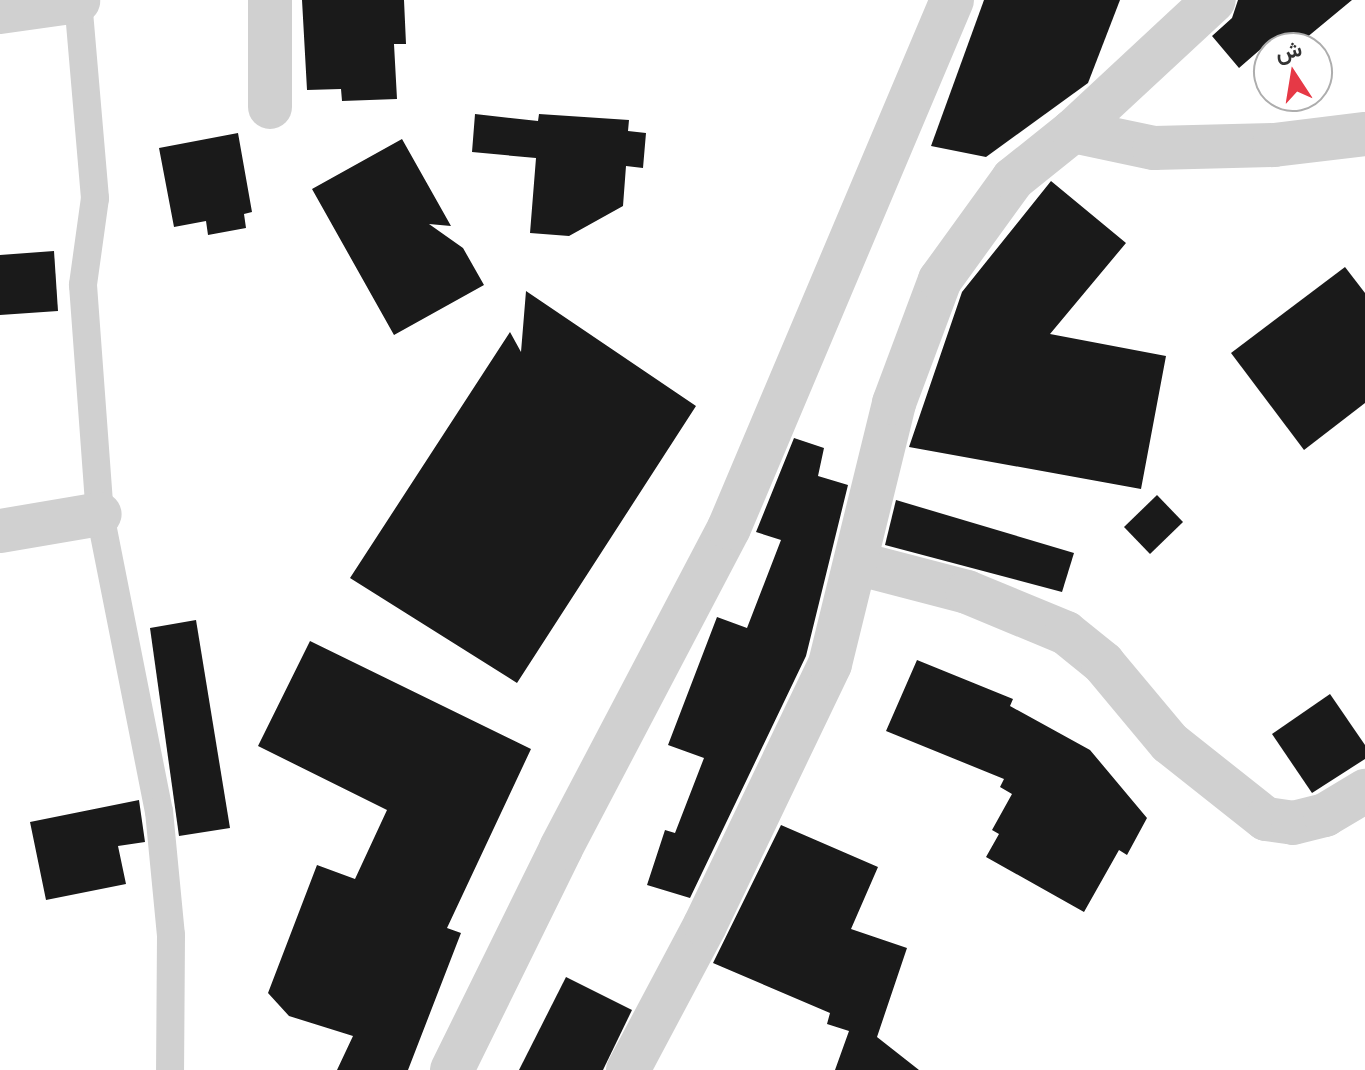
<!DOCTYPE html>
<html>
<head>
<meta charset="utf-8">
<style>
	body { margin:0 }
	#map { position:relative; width:1365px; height:1070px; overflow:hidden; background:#fff; font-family:Ubuntu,Vazirmatn,sans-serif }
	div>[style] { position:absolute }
	.building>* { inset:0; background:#1a1a1a }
	.service>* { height:28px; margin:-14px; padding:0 14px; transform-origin:14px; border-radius:14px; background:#d0d0d0 }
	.minor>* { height:44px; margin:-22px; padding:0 22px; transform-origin:22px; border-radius:22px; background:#d0d0d0 }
	.tertiary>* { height:44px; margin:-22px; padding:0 22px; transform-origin:22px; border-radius:22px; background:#d0d0d0 }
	span { translate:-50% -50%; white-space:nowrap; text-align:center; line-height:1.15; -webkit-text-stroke:8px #fff; paint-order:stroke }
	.north { position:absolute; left:1253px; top:32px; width:80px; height:80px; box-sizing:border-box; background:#fff; border:2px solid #adadad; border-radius:50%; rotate:348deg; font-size:22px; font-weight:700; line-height:32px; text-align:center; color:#333 }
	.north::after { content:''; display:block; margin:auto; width:28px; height:36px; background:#e63946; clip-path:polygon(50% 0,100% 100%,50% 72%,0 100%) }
</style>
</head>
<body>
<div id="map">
	<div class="building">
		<i style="clip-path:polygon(302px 0,404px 0,406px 44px,394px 44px,397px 99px,342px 101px,341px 89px,307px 90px)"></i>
		<i style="clip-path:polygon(984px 0,1120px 0,1088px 83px,986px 157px,931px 146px)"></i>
		<i style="clip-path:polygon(1238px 0,1352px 0,1294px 48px,1262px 48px,1239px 68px,1212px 36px,1232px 18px)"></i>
		<i style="clip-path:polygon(475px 114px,538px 121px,539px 114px,629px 120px,628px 131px,646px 133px,643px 168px,626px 166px,623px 206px,569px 236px,530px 233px,536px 158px,472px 152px)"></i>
		<i style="clip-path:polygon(238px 133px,252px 212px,244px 214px,246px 228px,208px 235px,206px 221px,174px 227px,159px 148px)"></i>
		<i style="clip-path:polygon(402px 139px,451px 226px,429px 224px,463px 248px,484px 285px,394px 335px,312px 189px)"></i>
		<i style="clip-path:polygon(1051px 181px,1126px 243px,1050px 334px,1166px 356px,1141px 489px,909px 447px,962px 292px)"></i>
		<i style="clip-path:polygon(54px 251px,58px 311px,0 315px,0 255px)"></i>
		<i style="clip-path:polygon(1345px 267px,1365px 293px,1365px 403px,1304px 450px,1231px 353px)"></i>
		<i style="clip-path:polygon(526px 291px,696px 406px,517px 683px,350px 578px,510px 332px,521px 352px)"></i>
		<i style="clip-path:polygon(794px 438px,824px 448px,818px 476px,848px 485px,806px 656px,690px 898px,647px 885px,665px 830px,675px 833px,704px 758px,668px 745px,717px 617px,747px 628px,781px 540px,756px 532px)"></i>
		<i style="clip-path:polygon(1157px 495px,1183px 522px,1150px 554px,1124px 527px)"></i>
		<i style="clip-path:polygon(896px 500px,1074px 553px,1062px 592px,885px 545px)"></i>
		<i style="clip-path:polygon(196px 620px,230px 828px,179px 836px,150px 628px)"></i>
		<i style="clip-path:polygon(310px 641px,531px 749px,447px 928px,461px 933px,408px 1070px,337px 1070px,353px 1036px,289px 1016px,268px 993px,317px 865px,355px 879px,387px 810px,258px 746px)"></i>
		<i style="clip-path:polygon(917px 660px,1013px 699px,1010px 706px,1090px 750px,1147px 818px,1127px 855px,1119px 850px,1084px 912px,986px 857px,999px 834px,992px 830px,1012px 794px,1000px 787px,1004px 779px,886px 731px)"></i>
		<i style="clip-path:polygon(1330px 694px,1365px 745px,1365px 759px,1312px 793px,1272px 734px)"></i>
		<i style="clip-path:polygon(139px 800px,145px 842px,118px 846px,126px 884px,46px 900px,30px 822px)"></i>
		<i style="clip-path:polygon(781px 825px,878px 867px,851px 929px,907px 948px,877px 1037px,919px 1070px,835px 1070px,849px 1031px,827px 1024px,830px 1013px,713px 963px)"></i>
		<i style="clip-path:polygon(566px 977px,632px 1010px,603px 1070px,519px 1070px)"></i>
	</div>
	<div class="service">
		<i style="left:78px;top:0;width:199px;rotate:85.1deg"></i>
		<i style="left:95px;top:198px;width:88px;rotate:97.9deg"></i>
		<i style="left:83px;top:285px;width:230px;rotate:85.8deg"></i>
		<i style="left:100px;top:514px;width:303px;rotate:78.8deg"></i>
		<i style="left:159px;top:811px;width:125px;rotate:84.5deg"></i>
		<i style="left:171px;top:935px;width:135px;rotate:90.4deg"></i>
	</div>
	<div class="minor">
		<i style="left:0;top:12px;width:79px;rotate:-8deg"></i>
		<i style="left:270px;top:107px;width:107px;rotate:-90deg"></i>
		<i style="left:1073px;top:131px;width:83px;rotate:11.9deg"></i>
		<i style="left:1154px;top:148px;width:120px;rotate:-1.4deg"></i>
		<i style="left:1274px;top:145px;width:92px;rotate:-6.9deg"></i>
		<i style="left:0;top:531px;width:101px;rotate:-9.6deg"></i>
		<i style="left:856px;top:563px;width:115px;rotate:14.6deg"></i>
		<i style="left:967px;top:592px;width:107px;rotate:22.5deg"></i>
		<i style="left:1066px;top:633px;width:48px;rotate:39deg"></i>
		<i style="left:1103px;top:663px;width:104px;rotate:50.1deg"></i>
		<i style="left:1170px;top:743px;width:122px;rotate:38.4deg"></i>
		<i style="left:1266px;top:819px;width:27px;rotate:8deg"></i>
		<i style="left:1293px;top:823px;width:33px;rotate:-14deg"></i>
		<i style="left:1325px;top:815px;width:47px;rotate:-31deg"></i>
		<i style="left:628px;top:1070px;width:164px;rotate:-62deg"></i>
		<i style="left:705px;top:925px;width:289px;rotate:-64.4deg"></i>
		<i style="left:830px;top:664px;width:269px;rotate:-76.2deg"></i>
		<i style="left:894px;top:403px;width:131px;rotate:-69.5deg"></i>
		<i style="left:940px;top:280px;width:125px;rotate:-54.1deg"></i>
		<i style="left:1013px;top:179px;width:77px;rotate:-38.7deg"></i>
		<i style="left:1073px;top:131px;width:192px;rotate:-42.9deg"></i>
	</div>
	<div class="tertiary">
		<i style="left:452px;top:1070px;width:247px;rotate:-63.8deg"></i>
		<i style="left:561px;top:848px;width:361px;rotate:-62.3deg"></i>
		<i style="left:729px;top:528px;width:573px;rotate:-67.1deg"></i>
	</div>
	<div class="north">ش</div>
</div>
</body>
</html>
